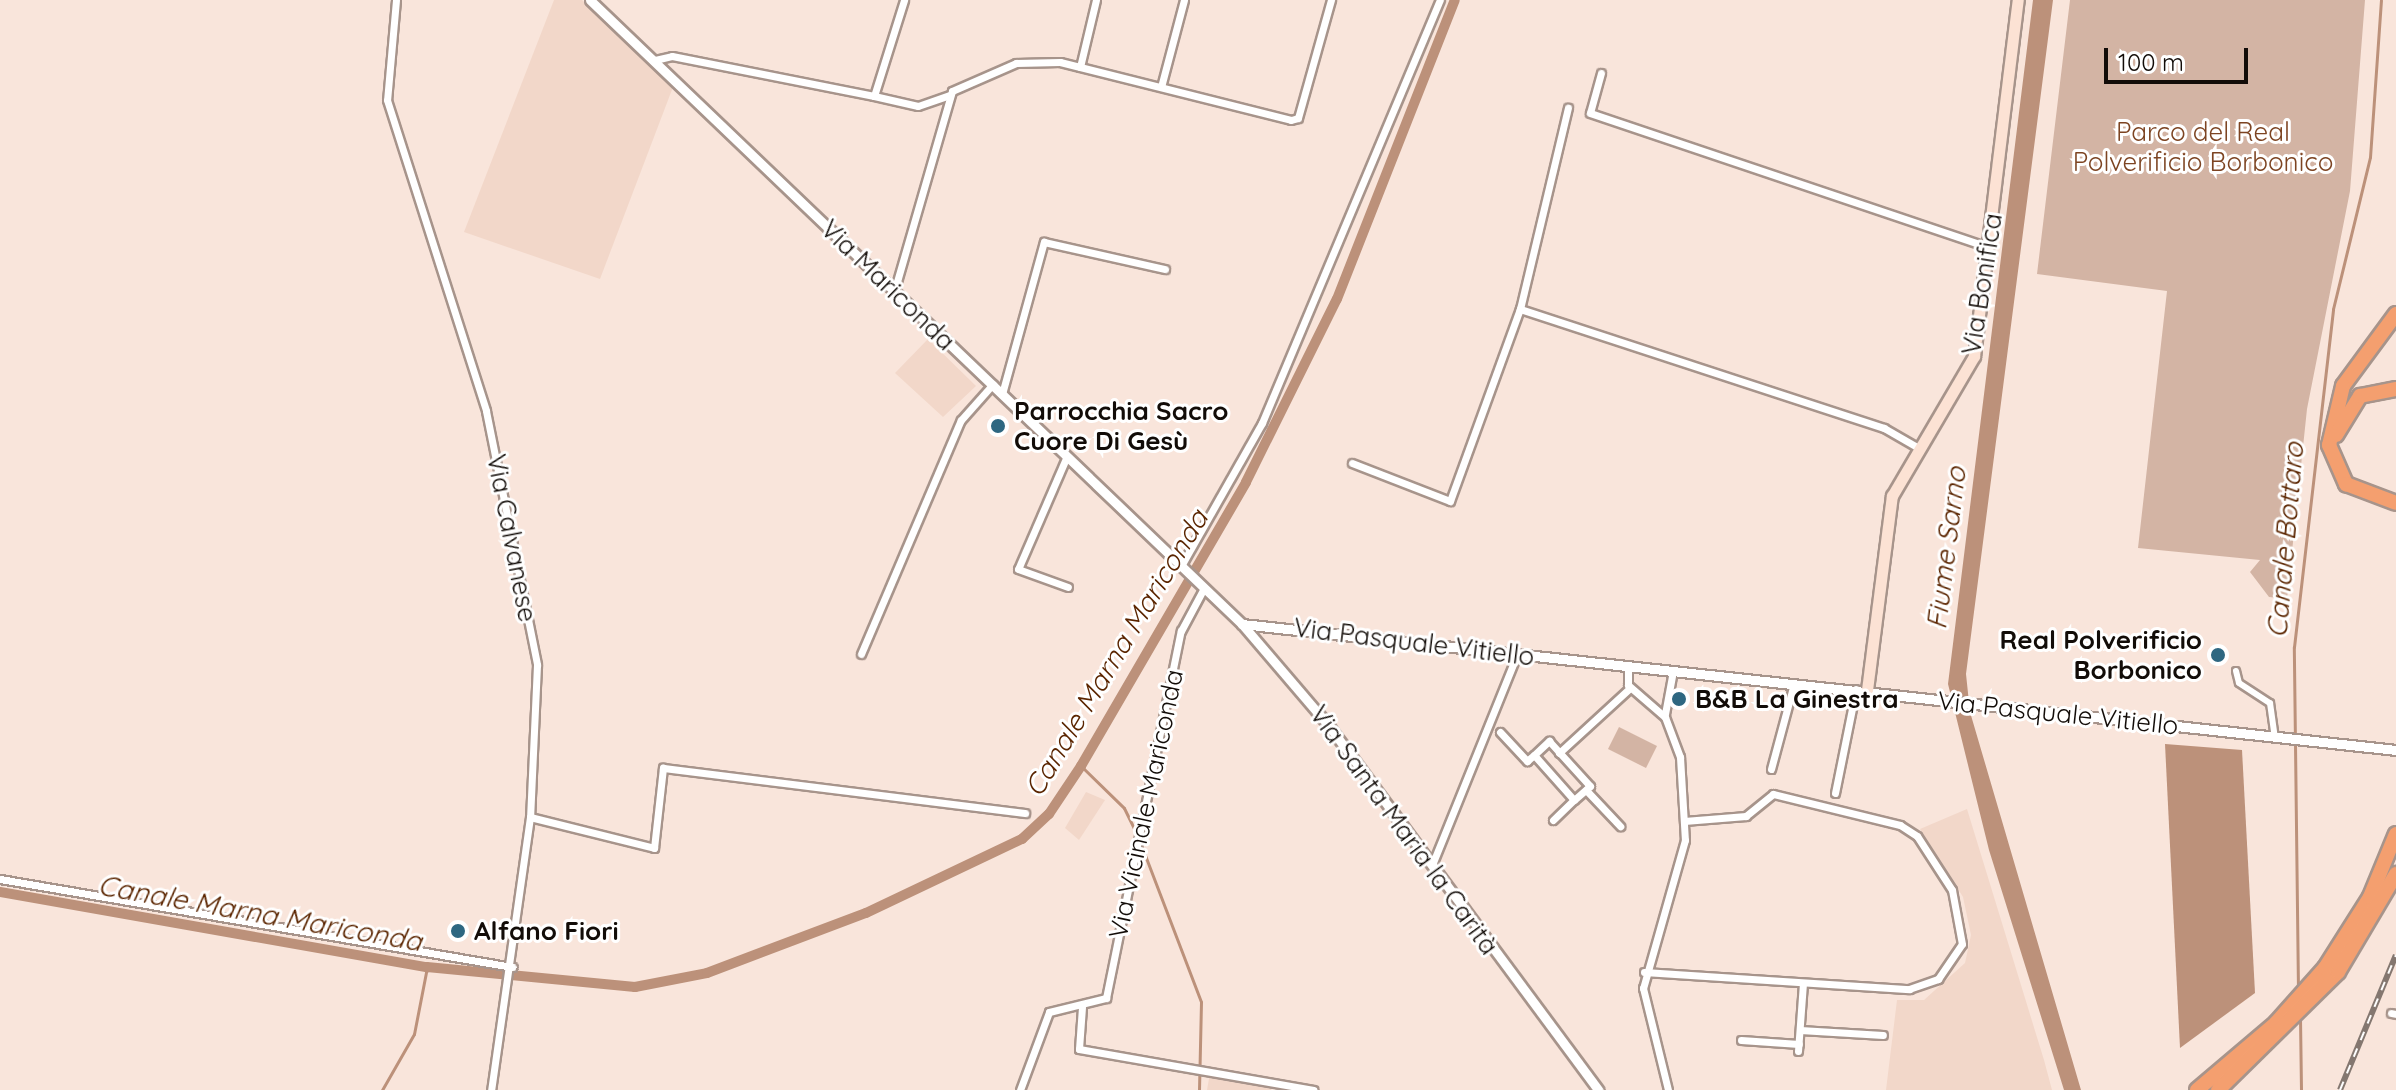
<!DOCTYPE html>
<html>
<head>
<meta charset="utf-8">
<style>
	body { margin:0 }
	#map { position:relative; width:2396px; height:1090px; overflow:hidden; background:#f9e5db; font-family:Quicksand,sans-serif }
	div>[style] { position:absolute }
	.built>* { inset:0; background:#f2d7c9 }
	.green>* { inset:0; background:#d3b4a4 }
	.water>* { inset:0; background:#bc917a }
	.stream>* { height:3px; margin:-1.5px; padding:0 1.5px; transform-origin:1.5px; border-radius:1.5px; background:#bc917a }
	.canal>* { height:10px; margin:-5px; padding:0 5px; transform-origin:5px; border-radius:5px; background:#bc917a }
	.roads { filter:drop-shadow(2px 0 #a7948b) drop-shadow(-2px 0 #a7948b) drop-shadow(0 2px #a7948b) drop-shadow(0 -2px #a7948b) }
	.pedestrian>* { height:6px; margin:-3px; padding:0 3px; transform-origin:3px; border-radius:3px; background:#fff }
	.minor>* { height:7px; margin:-3.5px; padding:0 3.5px; transform-origin:3.5px; border-radius:3.5px; background:#fff }
	.tertiary>* { height:9px; margin:-4.5px; padding:0 4.5px; transform-origin:4.5px; border-radius:4.5px; background:#fff }
	.secondary>* { height:11px; margin:-5.5px; padding:0 5.5px; transform-origin:5.5px; border-radius:5.5px; background:#fce2d4 }
	.motorway>* { height:14px; margin:-7px; padding:0 7px; transform-origin:7px; border-radius:7px; background:#f49f6f }
	.rail>* { height:6px; margin-top:-3px; transform-origin:0; background:repeating-linear-gradient(90deg,#fff 0 9px,#847770 0 18px); box-sizing:border-box; border-block:2px solid #847770 }
	.dots>* { width:22px; height:22px; translate:-50% -50%; box-sizing:border-box; border:4px solid #fff; border-radius:50% }
	span { translate:-50% -50%; white-space:nowrap; text-align:center; line-height:1.15; -webkit-text-stroke:6px #fff; paint-order:stroke }
	.park-label { font-size:26px; color:#7d4422 }
	.street-label { font-size:26px; color:#120c08 }
	.poi-label { font-size:26px; color:#120c08; font-weight:700 }
	.left { translate:0 -50%; text-align:left }
	.right { translate:-100% -50%; text-align:right }
	.water-label { font-size:28px; color:#5b2500; font-style:italic }
	.scale { position:absolute; left:2104px; top:48px; width:144px; height:36px; box-sizing:border-box; border:4px solid #120c08; border-top:0; padding-left:10px; font-size:24px; line-height:28px; white-space:nowrap; color:#120c08; -webkit-text-stroke:6px #fff; paint-order:stroke }
</style>
</head>
<body>
<div id="map">
	<div class="built">
		<i style="clip-path:polygon(554px 0,582px 0,673px 87px,600px 279px,464px 232px)"></i>
		<i style="clip-path:polygon(928px 339px,976px 386px,943px 417px,895px 373px)"></i>
		<i style="clip-path:polygon(1086px 792px,1105px 800px,1079px 840px,1065px 828px)"></i>
		<i style="clip-path:polygon(1967px 809px,2044px 1060px,2052px 1090px,1886px 1090px,1897px 1000px,1924px 1000px,1965px 963px,1971px 935px,1963px 897px,1920px 829px)"></i>
		<i style="clip-path:polygon(1210px 1073px,1272px 1085px,1271px 1090px,1207px 1090px)"></i>
	</div>
	<div class="green">
		<i style="clip-path:polygon(2070px 0,2365px 0,2350px 191px,2307px 409px,2287px 599px,2269px 597px,2250px 572px,2260px 560px,2138px 548px,2167px 291px,2037px 274px)"></i>
		<i style="clip-path:polygon(1619px 727px,1657px 746px,1646px 768px,1608px 749px)"></i>
	</div>
	<div class="water">
		<i style="clip-path:polygon(2033px 0,2053px 0,1966px 674px,1970px 712px,2081px 1090px,2064px 1090px,1989px 850px,1948px 684px)"></i>
		<i style="clip-path:polygon(2165px 744px,2242px 750px,2255px 993px,2180px 1048px)"></i>
	</div>
	<div class="stream">
		<i style="left:1081px;top:766px;width:60px;rotate:44.3deg"></i>
		<i style="left:1124px;top:808px;width:30px;rotate:64deg"></i>
		<i style="left:1140px;top:842px;width:171px;rotate:69.1deg"></i>
		<i style="left:1201px;top:1002px;width:88px;rotate:91.3deg"></i>
		<i style="left:2298px;top:990px;width:343px;rotate:-90.7deg"></i>
		<i style="left:2294px;top:647px;width:340px;rotate:-83.4deg"></i>
		<i style="left:2333px;top:309px;width:156px;rotate:-76.3deg"></i>
		<i style="left:2370px;top:157px;width:157px;rotate:-86deg"></i>
		<i style="left:2300px;top:1018px;width:72px;rotate:89.2deg"></i>
		<i style="left:382px;top:1090px;width:64px;rotate:-60.3deg"></i>
		<i style="left:414px;top:1034px;width:68px;rotate:-79deg"></i>
	</div>
	<div class="canal">
		<i style="left:0;top:892px;width:434px;rotate:10deg"></i>
		<i style="left:427px;top:967px;width:209px;rotate:5.5deg"></i>
		<i style="left:635px;top:987px;width:73px;rotate:-11deg"></i>
		<i style="left:707px;top:973px;width:170px;rotate:-20.7deg"></i>
		<i style="left:866px;top:913px;width:173px;rotate:-25.4deg"></i>
		<i style="left:1022px;top:839px;width:37px;rotate:-43deg"></i>
		<i style="left:1049px;top:814px;width:58px;rotate:-56.3deg"></i>
		<i style="left:1081px;top:766px;width:328px;rotate:-59.8deg"></i>
		<i style="left:1246px;top:482px;width:204px;rotate:-63.6deg"></i>
		<i style="left:1337px;top:299px;width:321px;rotate:-68.5deg"></i>
	</div>
	<div class="roads">
		<div class="pedestrian">
			<i style="left:2236px;top:671px;width:12px;rotate:76deg"></i>
			<i style="left:2239px;top:683px;width:37px;rotate:33deg"></i>
			<i style="left:2270px;top:703px;width:34px;rotate:82deg"></i>
		</div>
		<div class="minor">
			<i style="left:396px;top:0;width:100px;rotate:95.1deg"></i>
			<i style="left:387px;top:100px;width:326px;rotate:72.3deg"></i>
			<i style="left:486px;top:411px;width:259px;rotate:78.6deg"></i>
			<i style="left:537px;top:665px;width:152px;rotate:92.6deg"></i>
			<i style="left:530px;top:817px;width:276px;rotate:98.1deg"></i>
			<i style="left:655px;top:60px;width:17px;rotate:-13deg"></i>
			<i style="left:672px;top:56px;width:206px;rotate:11.2deg"></i>
			<i style="left:874px;top:96px;width:101px;rotate:-72.6deg"></i>
			<i style="left:1080px;top:67px;width:69px;rotate:-76.6deg"></i>
			<i style="left:1601px;top:73px;width:41px;rotate:105.4deg"></i>
			<i style="left:1590px;top:113px;width:420px;rotate:18.6deg"></i>
			<i style="left:1161px;top:87px;width:90px;rotate:-75.2deg"></i>
			<i style="left:874px;top:96px;width:45px;rotate:12.8deg"></i>
			<i style="left:918px;top:106px;width:34px;rotate:-19deg"></i>
			<i style="left:894px;top:292px;width:209px;rotate:-73.9deg"></i>
			<i style="left:952px;top:91px;width:70px;rotate:-23.6deg"></i>
			<i style="left:1016px;top:63px;width:44px;rotate:-1.3deg"></i>
			<i style="left:1060px;top:62px;width:238px;rotate:14.1deg"></i>
			<i style="left:1291px;top:120px;width:7px;rotate:-16deg"></i>
			<i style="left:1298px;top:118px;width:123px;rotate:-74.4deg"></i>
			<i style="left:1520px;top:309px;width:383px;rotate:18.1deg"></i>
			<i style="left:1884px;top:428px;width:39px;rotate:30deg"></i>
			<i style="left:1002px;top:394px;width:158px;rotate:-74.6deg"></i>
			<i style="left:1044px;top:242px;width:124px;rotate:12.6deg"></i>
			<i style="left:1067px;top:456px;width:123px;rotate:113.4deg"></i>
			<i style="left:1018px;top:569px;width:53px;rotate:19.8deg"></i>
			<i style="left:1352px;top:463px;width:105px;rotate:21.2deg"></i>
			<i style="left:1450px;top:501px;width:204px;rotate:-70deg"></i>
			<i style="left:1520px;top:309px;width:207px;rotate:-76.6deg"></i>
			<i style="left:1181px;top:566px;width:164px;rotate:-60.5deg"></i>
			<i style="left:1262px;top:423px;width:459px;rotate:-67.2deg"></i>
			<i style="left:861px;top:654px;width:254px;rotate:-66.9deg"></i>
			<i style="left:961px;top:420px;width:48px;rotate:-48.4deg"></i>
			<i style="left:1628px;top:667px;width:18px;rotate:90deg"></i>
			<i style="left:1628px;top:685px;width:49px;rotate:40.9deg"></i>
			<i style="left:1665px;top:717px;width:43px;rotate:69.4deg"></i>
			<i style="left:1680px;top:757px;width:83px;rotate:86.6deg"></i>
			<i style="left:1685px;top:840px;width:154px;rotate:105.8deg"></i>
			<i style="left:1643px;top:988px;width:105px;rotate:76.2deg"></i>
			<i style="left:1665px;top:714px;width:44px;rotate:-79.5deg"></i>
			<i style="left:1500px;top:732px;width:40px;rotate:47deg"></i>
			<i style="left:1527px;top:761px;width:9px;rotate:-41deg"></i>
			<i style="left:1549px;top:741px;width:61px;rotate:47.7deg"></i>
			<i style="left:1590px;top:786px;width:21px;rotate:139deg"></i>
			<i style="left:1574px;top:800px;width:60px;rotate:-131.6deg"></i>
			<i style="left:1534px;top:755px;width:21px;rotate:-43deg"></i>
			<i style="left:1559px;top:753px;width:96px;rotate:-42.5deg"></i>
			<i style="left:1771px;top:769px;width:89px;rotate:-75deg"></i>
			<i style="left:1586px;top:790px;width:50px;rotate:46.6deg"></i>
			<i style="left:1835px;top:793px;width:106px;rotate:-78.6deg"></i>
			<i style="left:530px;top:817px;width:128px;rotate:14deg"></i>
			<i style="left:654px;top:848px;width:81px;rotate:-83.6deg"></i>
			<i style="left:663px;top:768px;width:365px;rotate:7.1deg"></i>
			<i style="left:1553px;top:820px;width:29px;rotate:-44deg"></i>
			<i style="left:1432px;top:865px;width:227px;rotate:-68deg"></i>
			<i style="left:0;top:879px;width:520px;rotate:9.75deg"></i>
			<i style="left:1644px;top:972px;width:266px;rotate:3.7deg"></i>
			<i style="left:1909px;top:989px;width:31px;rotate:-19deg"></i>
			<i style="left:1938px;top:979px;width:42px;rotate:-55.6deg"></i>
			<i style="left:1962px;top:944px;width:55px;rotate:-100.5deg"></i>
			<i style="left:1952px;top:890px;width:64px;rotate:-122.9deg"></i>
			<i style="left:1917px;top:836px;width:20px;rotate:-147deg"></i>
			<i style="left:1900px;top:825px;width:131px;rotate:-166.3deg"></i>
			<i style="left:1773px;top:794px;width:35px;rotate:141deg"></i>
			<i style="left:1746px;top:816px;width:62px;rotate:175.4deg"></i>
			<i style="left:1082px;top:1007px;width:42px;rotate:94.1deg"></i>
			<i style="left:1079px;top:1049px;width:238px;rotate:9.9deg"></i>
			<i style="left:2391px;top:1013px;width:5px;rotate:11deg"></i>
			<i style="left:1800px;top:1030px;width:83px;rotate:3.4deg"></i>
			<i style="left:1741px;top:1040px;width:58px;rotate:3.9deg"></i>
			<i style="left:1798px;top:1051px;width:68px;rotate:-85.8deg"></i>
			<i style="left:1020px;top:1090px;width:83px;rotate:-69.6deg"></i>
			<i style="left:1049px;top:1012px;width:59px;rotate:-13.8deg"></i>
			<i style="left:1106px;top:998px;width:375px;rotate:-78.5deg"></i>
			<i style="left:1181px;top:631px;width:49px;rotate:-61.9deg"></i>
		</div>
		<div class="tertiary">
			<i style="left:590px;top:0;width:902px;rotate:43.74deg"></i>
			<i style="left:1242px;top:624px;width:134px;rotate:49.5deg"></i>
			<i style="left:1329px;top:726px;width:453px;rotate:53.5deg"></i>
			<i style="left:1242px;top:624px;width:1161px;rotate:6.23deg"></i>
		</div>
		<div class="secondary">
			<i style="left:1867px;top:690px;width:196px;rotate:-82.7deg"></i>
			<i style="left:1892px;top:496px;width:162px;rotate:-59.6deg"></i>
			<i style="left:1974px;top:356px;width:359px;rotate:-83deg"></i>
		</div>
		<div class="motorway">
			<i style="left:2396px;top:314px;width:89px;rotate:126.4deg"></i>
			<i style="left:2343px;top:386px;width:61px;rotate:103.3deg"></i>
			<i style="left:2329px;top:445px;width:43px;rotate:66.4deg"></i>
			<i style="left:2346px;top:484px;width:53px;rotate:20.8deg"></i>
			<i style="left:2336px;top:435px;width:46px;rotate:-58.4deg"></i>
			<i style="left:2360px;top:396px;width:37px;rotate:-11deg"></i>
			<i style="left:2197px;top:1090px;width:104px;rotate:-40.3deg"></i>
			<i style="left:2276px;top:1023px;width:74px;rotate:-48.3deg"></i>
			<i style="left:2325px;top:968px;width:84px;rotate:-57.6deg"></i>
			<i style="left:2370px;top:897px;width:68px;rotate:-67.6deg"></i>
			<i style="left:2218px;top:1090px;width:168px;rotate:-44.5deg"></i>
			<i style="left:2338px;top:972px;width:114px;rotate:-59.4deg"></i>
		</div>
	</div>
	<div class="rail">
		<i style="left:2340px;top:1090px;width:146px;rotate:-67.5deg"></i>
	</div>
	<div class="dots">
		<i style="left:998px;top:426px;background:#2e6781"></i>
		<i style="left:2218px;top:655px;background:#2e6781"></i>
		<i style="left:1679px;top:699px;background:#2e6781"></i>
		<i style="left:458px;top:931px;background:#2e6781"></i>
	</div>
	<div class="park-label">
		<span style="left:2203px;top:147px">Parco del Real<br>Polverificio Borbonico</span>
	</div>
	<div class="street-label">
		<span style="left:1982px;top:284px;rotate:-81deg">Via Bonifica</span>
		<span style="left:888px;top:285px;rotate:44deg">Via Mariconda</span>
		<span style="left:512px;top:538px;rotate:79deg">Via Calvanese</span>
		<span style="left:1414px;top:642px;rotate:7deg">Via Pasquale Vitiello</span>
		<span style="left:2058px;top:713px;rotate:6deg">Via Pasquale Vitiello</span>
		<span style="left:1146px;top:804px;rotate:-78deg">Via Vicinale Mariconda</span>
		<span style="left:1404px;top:830px;rotate:54deg">Via Santa Maria la Carità</span>
	</div>
	<div class="poi-label">
		<span class="left" style="left:1014px;top:426px">Parrocchia Sacro<br>Cuore Di Gesù</span>
		<span class="right" style="left:2202px;top:655px">Real Polverificio<br>Borbonico</span>
		<span class="left" style="left:1695px;top:699px">B&amp;B La Ginestra</span>
		<span class="left" style="left:474px;top:931px">Alfano Fiori</span>
	</div>
	<div class="water-label">
		<span style="left:2285px;top:540px;rotate:-85deg">Canale Bottaro</span>
		<span style="left:1946px;top:548px;rotate:-83deg">Fiume Sarno</span>
		<span style="left:1116px;top:653px;rotate:-59deg">Canale Marna Mariconda</span>
		<span style="left:260px;top:913px;rotate:10deg">Canale Marna Mariconda</span>
	</div>
	<div class="scale">100 m</div>
</div>
</body>
</html>
